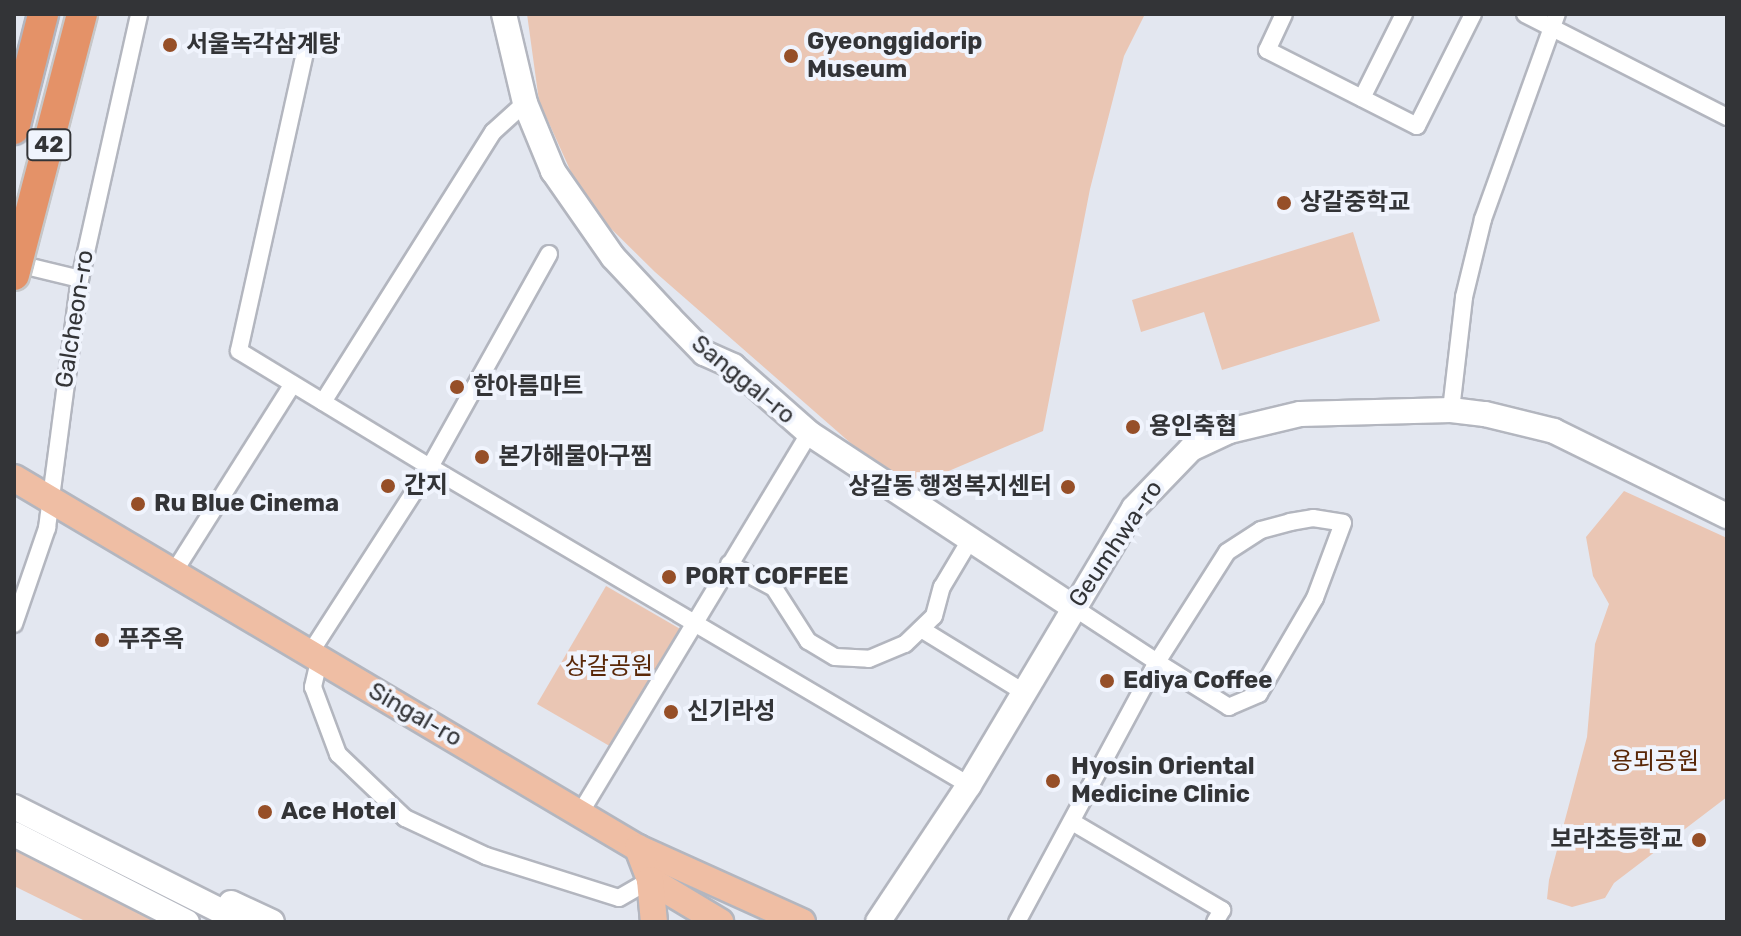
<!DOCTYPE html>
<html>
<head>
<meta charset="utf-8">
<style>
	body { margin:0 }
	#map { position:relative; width:1741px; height:936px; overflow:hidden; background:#e3e7f0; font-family:Rubik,"Noto Sans KR",sans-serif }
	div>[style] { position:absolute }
	.green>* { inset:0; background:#eac6b4 }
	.roads { filter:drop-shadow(2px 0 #b3b6bf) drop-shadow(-2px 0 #b3b6bf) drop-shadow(0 2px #b3b6bf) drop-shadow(0 -2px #b3b6bf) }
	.street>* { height:16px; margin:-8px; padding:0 8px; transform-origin:8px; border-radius:8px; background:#fff }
	.secondary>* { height:24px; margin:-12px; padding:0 12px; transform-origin:12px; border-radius:12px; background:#fff }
	.primary>* { height:26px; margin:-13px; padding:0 13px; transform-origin:13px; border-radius:13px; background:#efbea4 }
	.highway>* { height:30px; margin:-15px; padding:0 15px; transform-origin:15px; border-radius:15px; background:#e49268 }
	.bridges { filter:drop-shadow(2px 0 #c6c6c7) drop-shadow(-2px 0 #c6c6c7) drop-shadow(0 2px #c6c6c7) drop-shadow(0 -2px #c6c6c7) }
	.highway-bridge>* { height:30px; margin:-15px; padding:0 15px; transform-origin:15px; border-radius:15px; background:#e49268 }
	.dots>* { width:22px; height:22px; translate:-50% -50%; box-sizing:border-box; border:4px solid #f0f4fd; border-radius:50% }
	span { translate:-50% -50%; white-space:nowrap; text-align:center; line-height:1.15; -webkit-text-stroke:8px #f0f4fd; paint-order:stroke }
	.shield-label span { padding:2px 6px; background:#f0f4fd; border:2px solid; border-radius:6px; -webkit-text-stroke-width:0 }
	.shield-label { font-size:22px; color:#333437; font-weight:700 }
	.poi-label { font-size:24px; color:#333437; font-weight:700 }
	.left { translate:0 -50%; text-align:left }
	.right { translate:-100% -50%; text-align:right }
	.street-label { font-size:24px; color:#333437 }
	.park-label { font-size:24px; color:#592707 }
	.frame { position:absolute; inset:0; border:16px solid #333437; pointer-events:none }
</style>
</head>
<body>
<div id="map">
	<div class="green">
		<i style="clip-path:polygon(527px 14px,1145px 14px,1124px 56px,1090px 189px,1043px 431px,937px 476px,894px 481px,655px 272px,585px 203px,539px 101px)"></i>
		<i style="clip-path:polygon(1353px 232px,1380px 321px,1222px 370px,1204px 312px,1141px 332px,1132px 300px)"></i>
		<i style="clip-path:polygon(1624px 491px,1727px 538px,1727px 797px,1614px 883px,1605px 898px,1572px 907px,1547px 899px,1549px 880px,1587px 737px,1595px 644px,1609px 604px,1593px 576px,1586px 537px)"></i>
		<i style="clip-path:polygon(606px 586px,682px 630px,613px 748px,537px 704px)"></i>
		<i style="clip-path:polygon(14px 848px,156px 922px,87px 922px,14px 886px)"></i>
	</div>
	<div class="roads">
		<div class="street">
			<i style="left:1284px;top:14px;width:40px;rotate:115deg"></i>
			<i style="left:1267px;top:50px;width:168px;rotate:26.9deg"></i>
			<i style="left:1417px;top:126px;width:125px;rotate:-63.4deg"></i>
			<i style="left:1525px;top:14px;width:227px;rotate:27deg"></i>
			<i style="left:306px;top:48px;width:310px;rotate:102.5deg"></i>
			<i style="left:239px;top:351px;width:223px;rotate:31.3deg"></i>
			<i style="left:430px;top:467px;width:224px;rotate:122.8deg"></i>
			<i style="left:1362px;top:98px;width:94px;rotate:-63.4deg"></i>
			<i style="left:549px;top:254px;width:244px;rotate:119.2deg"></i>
			<i style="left:430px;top:467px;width:626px;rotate:30.54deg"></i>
			<i style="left:14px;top:263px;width:68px;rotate:13.6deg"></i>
			<i style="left:323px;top:402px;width:319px;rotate:-57.8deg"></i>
			<i style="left:493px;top:132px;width:43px;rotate:-42.2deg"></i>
			<i style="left:1451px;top:410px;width:114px;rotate:-83.4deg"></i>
			<i style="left:1464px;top:297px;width:80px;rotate:-76.3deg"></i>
			<i style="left:1483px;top:219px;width:218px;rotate:-70.2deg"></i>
			<i style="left:729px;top:564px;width:51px;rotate:28.1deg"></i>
			<i style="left:774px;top:588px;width:63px;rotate:57.3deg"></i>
			<i style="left:808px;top:641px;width:31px;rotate:31deg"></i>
			<i style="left:835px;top:657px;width:34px;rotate:3deg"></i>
			<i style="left:869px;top:659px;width:39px;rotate:-23deg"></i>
			<i style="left:905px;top:644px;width:40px;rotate:-44deg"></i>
			<i style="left:934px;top:616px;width:30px;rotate:-75deg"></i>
			<i style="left:942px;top:587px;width:55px;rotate:-59.2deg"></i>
			<i style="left:174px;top:572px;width:222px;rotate:-57.7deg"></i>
			<i style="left:14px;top:624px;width:102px;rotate:-71deg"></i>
			<i style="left:47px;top:528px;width:251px;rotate:-82.5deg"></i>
			<i style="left:80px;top:279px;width:271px;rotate:-77.4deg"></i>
			<i style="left:921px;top:629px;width:122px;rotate:31.6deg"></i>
			<i style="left:319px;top:661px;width:27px;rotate:103deg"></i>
			<i style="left:313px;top:687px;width:72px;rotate:69.5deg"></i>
			<i style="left:338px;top:754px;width:93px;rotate:43.7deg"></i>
			<i style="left:405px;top:818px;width:89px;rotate:25.1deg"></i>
			<i style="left:486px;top:856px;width:139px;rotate:17.5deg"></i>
			<i style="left:619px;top:898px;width:36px;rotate:-30deg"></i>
			<i style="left:582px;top:810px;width:440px;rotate:-58.9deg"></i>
			<i style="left:1074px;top:823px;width:172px;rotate:30.4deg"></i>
			<i style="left:1222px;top:910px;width:14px;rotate:120deg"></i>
			<i style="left:1017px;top:922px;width:295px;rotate:-61.7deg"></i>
			<i style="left:1157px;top:662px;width:130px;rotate:-57.5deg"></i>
			<i style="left:1227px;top:552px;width:40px;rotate:-32.9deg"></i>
			<i style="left:1261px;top:530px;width:30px;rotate:-15deg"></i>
			<i style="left:1290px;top:522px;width:23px;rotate:-10deg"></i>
			<i style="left:1313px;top:518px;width:30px;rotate:9deg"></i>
			<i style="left:1343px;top:523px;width:80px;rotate:110.5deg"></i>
			<i style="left:1315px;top:598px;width:111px;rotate:120.3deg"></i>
			<i style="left:1259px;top:694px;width:33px;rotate:157deg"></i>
			<i style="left:1229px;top:707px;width:85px;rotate:-148deg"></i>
			<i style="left:1157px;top:662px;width:100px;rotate:-146.8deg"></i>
		</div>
		<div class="secondary">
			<i style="left:504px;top:14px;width:91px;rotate:76.7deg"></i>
			<i style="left:525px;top:103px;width:74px;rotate:67.6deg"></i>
			<i style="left:553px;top:171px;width:105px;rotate:55.1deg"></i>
			<i style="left:613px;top:257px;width:83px;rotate:46.9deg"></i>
			<i style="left:670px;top:318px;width:49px;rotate:45.8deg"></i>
			<i style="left:704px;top:353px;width:32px;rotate:24deg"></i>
			<i style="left:733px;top:366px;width:101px;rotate:41.4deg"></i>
			<i style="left:809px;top:433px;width:316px;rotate:33.4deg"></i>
			<i style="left:14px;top:807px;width:256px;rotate:26.7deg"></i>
			<i style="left:14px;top:834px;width:194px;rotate:27deg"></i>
			<i style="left:231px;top:903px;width:45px;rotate:24.9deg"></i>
			<i style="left:878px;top:922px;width:164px;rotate:-56.4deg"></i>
			<i style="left:969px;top:785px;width:322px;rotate:-59.2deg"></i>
			<i style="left:1134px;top:508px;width:82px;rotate:-46deg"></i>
			<i style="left:1191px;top:449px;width:42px;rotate:-25.3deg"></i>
			<i style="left:1229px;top:431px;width:73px;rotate:-13.5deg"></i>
			<i style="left:1300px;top:414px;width:151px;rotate:-1.5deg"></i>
			<i style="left:1451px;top:410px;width:34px;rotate:7deg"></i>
			<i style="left:1485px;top:414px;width:71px;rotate:13.8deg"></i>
			<i style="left:1554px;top:431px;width:193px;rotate:26.2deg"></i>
		</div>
		<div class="primary">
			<i style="left:14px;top:478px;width:725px;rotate:30.67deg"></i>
			<i style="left:638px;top:848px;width:180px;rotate:24.3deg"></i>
			<i style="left:638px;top:848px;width:34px;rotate:69deg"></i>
			<i style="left:650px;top:880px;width:82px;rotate:31deg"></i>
			<i style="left:650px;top:880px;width:42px;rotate:84.6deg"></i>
		</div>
		<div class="highway">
			<i style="left:14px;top:129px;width:119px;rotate:-75.8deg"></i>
		</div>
	</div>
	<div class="bridges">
		<div class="highway-bridge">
			<i style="left:14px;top:275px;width:270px;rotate:-75.4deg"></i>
		</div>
	</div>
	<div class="dots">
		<i style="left:170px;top:45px;background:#964f28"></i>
		<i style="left:791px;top:56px;background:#964f28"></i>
		<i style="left:1284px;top:203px;background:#964f28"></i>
		<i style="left:457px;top:387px;background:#964f28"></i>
		<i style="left:1133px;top:427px;background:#964f28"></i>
		<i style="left:482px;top:457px;background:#964f28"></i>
		<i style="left:388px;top:486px;background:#964f28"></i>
		<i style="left:1068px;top:487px;background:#964f28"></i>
		<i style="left:138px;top:504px;background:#964f28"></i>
		<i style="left:669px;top:577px;background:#964f28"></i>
		<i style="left:102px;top:640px;background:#964f28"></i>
		<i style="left:1107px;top:681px;background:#964f28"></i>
		<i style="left:671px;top:712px;background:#964f28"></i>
		<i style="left:1053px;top:781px;background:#964f28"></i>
		<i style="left:265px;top:812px;background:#964f28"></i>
		<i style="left:1699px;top:840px;background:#964f28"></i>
	</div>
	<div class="shield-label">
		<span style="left:49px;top:145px">42</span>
	</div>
	<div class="poi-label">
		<span class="left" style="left:807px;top:56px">Gyeonggidorip<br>Museum</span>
		<span class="left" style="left:186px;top:45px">서울녹각삼계탕</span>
		<span class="left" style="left:1300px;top:203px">상갈중학교</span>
		<span class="left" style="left:473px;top:387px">한아름마트</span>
		<span class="left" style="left:1149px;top:427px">용인축협</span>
		<span class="left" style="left:498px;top:457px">본가해물아구찜</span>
		<span class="left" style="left:404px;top:486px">간지</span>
		<span class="right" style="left:1052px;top:487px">상갈동 행정복지센터</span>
		<span class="left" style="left:154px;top:504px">Ru Blue Cinema</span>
		<span class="left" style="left:685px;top:577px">PORT COFFEE</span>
		<span class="left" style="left:118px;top:640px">푸주옥</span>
		<span class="left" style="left:1123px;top:681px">Ediya Coffee</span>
		<span class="left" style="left:687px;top:712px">신기라성</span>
		<span class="left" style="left:1071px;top:781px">Hyosin Oriental<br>Medicine Clinic</span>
		<span class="left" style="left:281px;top:812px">Ace Hotel</span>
		<span class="right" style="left:1683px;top:840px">보라초등학교</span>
	</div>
	<div class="street-label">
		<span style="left:75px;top:319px;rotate:-81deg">Galcheon-ro</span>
		<span style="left:743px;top:380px;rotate:39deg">Sanggal-ro</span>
		<span style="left:1116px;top:544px;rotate:-56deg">Geumhwa-ro</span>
		<span style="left:415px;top:715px;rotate:30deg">Singal-ro</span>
	</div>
	<div class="park-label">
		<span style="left:609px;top:667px">상갈공원</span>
		<span style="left:1655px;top:762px">용뫼공원</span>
	</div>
	<div class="frame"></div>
</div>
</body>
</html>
